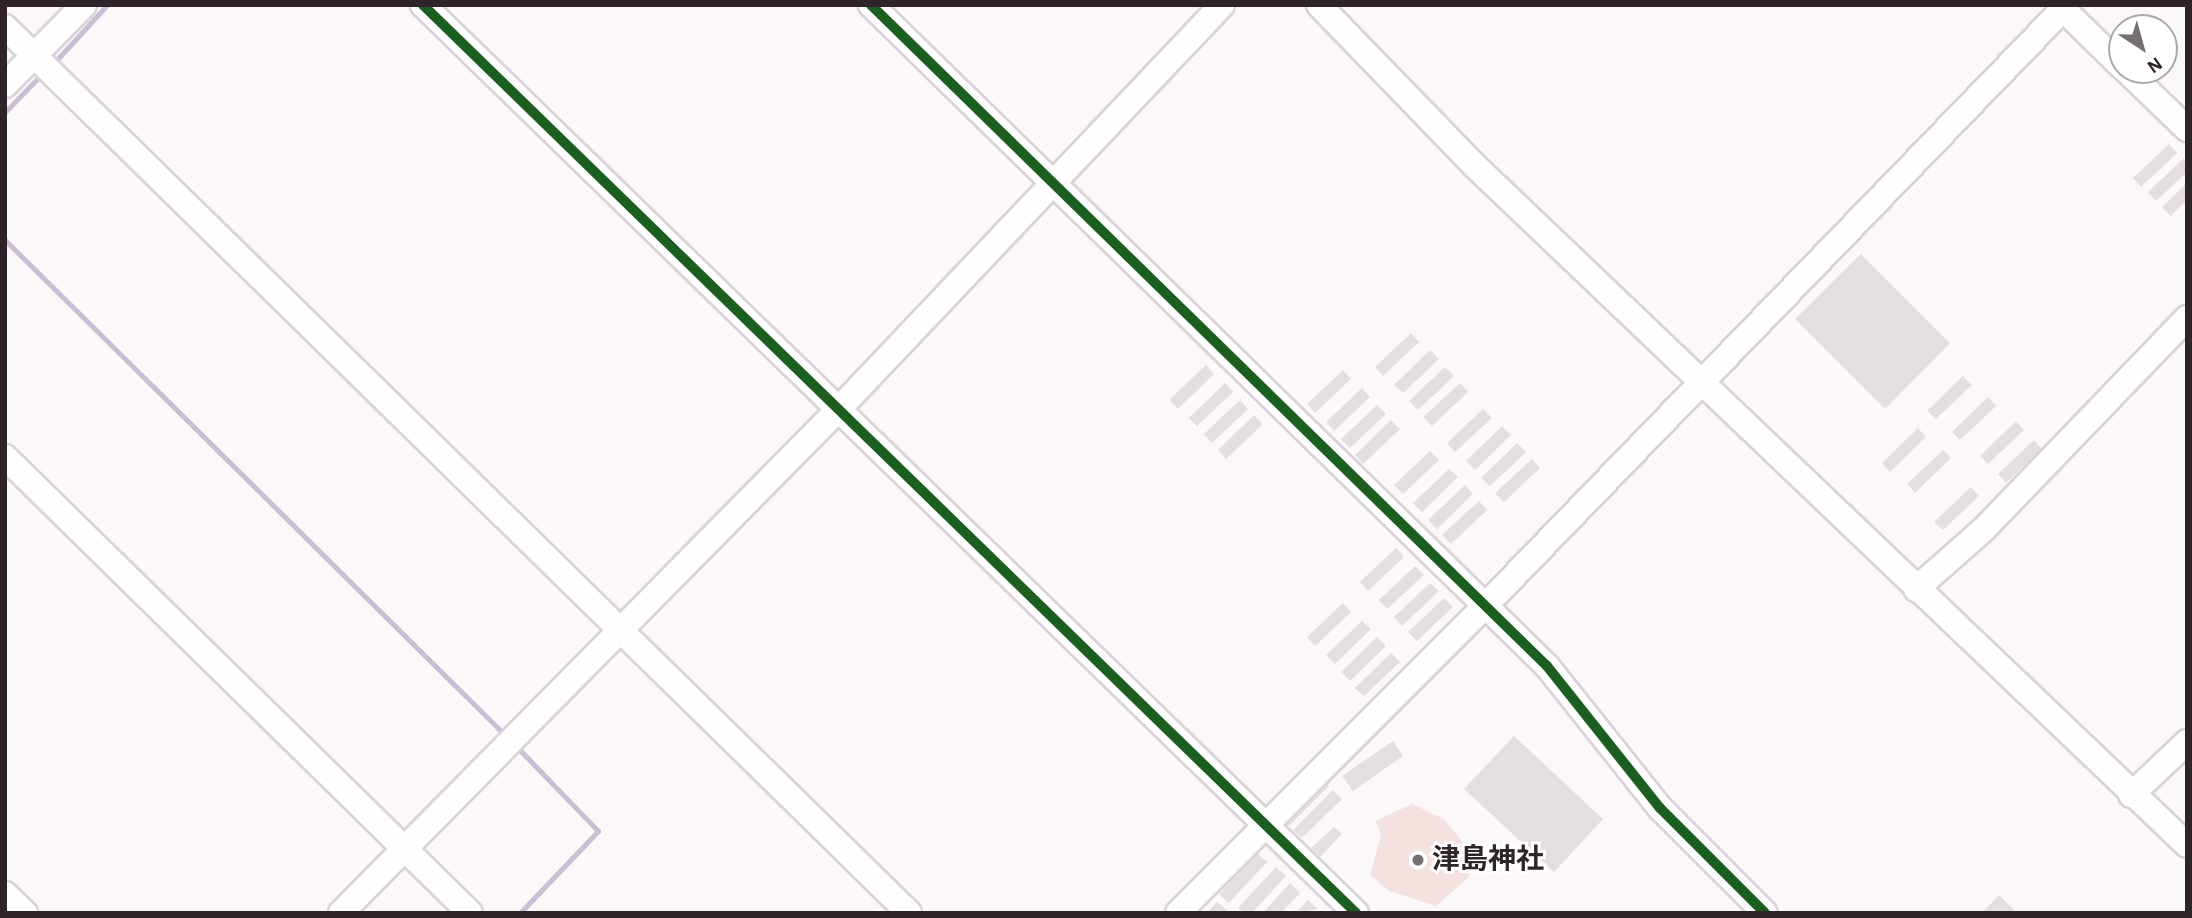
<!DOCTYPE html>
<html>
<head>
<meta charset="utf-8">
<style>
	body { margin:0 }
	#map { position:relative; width:2192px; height:918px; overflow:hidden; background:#fcf8fa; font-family:"Alegreya Sans","Noto Sans JP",sans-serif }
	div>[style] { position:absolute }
	.green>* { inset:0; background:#f4e2e0 }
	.stream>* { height:5px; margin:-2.5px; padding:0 2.5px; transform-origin:2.5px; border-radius:2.5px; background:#c8bfd4 }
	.building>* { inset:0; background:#e4dee3 }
	.roads { filter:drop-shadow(2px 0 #dad3d7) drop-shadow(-2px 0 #dad3d7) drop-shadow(0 2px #dad3d7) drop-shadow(0 -2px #dad3d7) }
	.minor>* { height:24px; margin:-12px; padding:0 12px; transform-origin:12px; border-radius:12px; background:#fffefe }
	.cycleway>* { height:10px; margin:-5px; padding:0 5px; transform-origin:5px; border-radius:5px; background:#1b5e20 }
	.dots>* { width:19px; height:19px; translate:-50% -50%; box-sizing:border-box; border:4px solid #fff; border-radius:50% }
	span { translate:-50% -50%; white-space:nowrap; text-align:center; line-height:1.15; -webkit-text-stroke:6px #fff; paint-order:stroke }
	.poi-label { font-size:28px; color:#2f242a; font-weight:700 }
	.left { translate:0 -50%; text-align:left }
	.frame { position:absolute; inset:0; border:7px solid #2f242a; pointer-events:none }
	.north { position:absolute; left:2108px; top:14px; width:70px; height:70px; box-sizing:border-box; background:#fff; border:2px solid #aca7aa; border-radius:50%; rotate:144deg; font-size:19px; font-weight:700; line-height:28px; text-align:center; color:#2f242a }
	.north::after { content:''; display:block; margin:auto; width:24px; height:32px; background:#776e73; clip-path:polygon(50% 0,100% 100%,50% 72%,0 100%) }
</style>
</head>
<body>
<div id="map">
	<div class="green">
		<i style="clip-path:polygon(1412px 804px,1444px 819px,1465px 845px,1469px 877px,1436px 906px,1389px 891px,1370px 875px,1381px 835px,1375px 821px)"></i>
	</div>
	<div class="stream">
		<i style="left:52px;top:65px;width:81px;rotate:-47.5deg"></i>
		<i style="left:5px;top:112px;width:53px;rotate:-45.8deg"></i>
		<i style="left:5px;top:240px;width:706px;rotate:44.71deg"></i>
		<i style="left:516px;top:746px;width:118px;rotate:46deg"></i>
		<i style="left:598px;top:831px;width:113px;rotate:133.6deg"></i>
	</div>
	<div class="building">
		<i style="clip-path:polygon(2169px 144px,2177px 153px,2141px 187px,2133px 178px)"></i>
		<i style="clip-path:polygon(2184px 158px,2187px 172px,2156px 201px,2148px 192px)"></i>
		<i style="clip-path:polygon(2187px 183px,2187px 200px,2171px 216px,2162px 207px)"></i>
		<i style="clip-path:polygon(1861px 254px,1950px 343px,1885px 409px,1795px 319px)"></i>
		<i style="clip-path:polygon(1411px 333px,1419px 342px,1383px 376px,1375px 367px)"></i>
		<i style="clip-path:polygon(1430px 350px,1439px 359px,1403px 393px,1394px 385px)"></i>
		<i style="clip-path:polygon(1206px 365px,1214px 374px,1178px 409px,1169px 400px)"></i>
		<i style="clip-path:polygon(1445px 367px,1454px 376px,1418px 410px,1409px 401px)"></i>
		<i style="clip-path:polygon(1343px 370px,1351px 379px,1315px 413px,1307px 404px)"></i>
		<i style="clip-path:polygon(1963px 376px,1972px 385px,1936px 419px,1927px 411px)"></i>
		<i style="clip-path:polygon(1225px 383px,1233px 392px,1197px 426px,1189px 418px)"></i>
		<i style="clip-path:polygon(1460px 383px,1468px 392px,1432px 426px,1423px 417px)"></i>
		<i style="clip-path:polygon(1362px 388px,1370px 397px,1334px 431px,1326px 422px)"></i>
		<i style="clip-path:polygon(1988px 397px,1996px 406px,1960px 440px,1952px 432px)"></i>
		<i style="clip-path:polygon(1240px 400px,1248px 409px,1212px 443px,1204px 434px)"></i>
		<i style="clip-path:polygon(1377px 405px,1386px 414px,1350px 448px,1341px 439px)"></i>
		<i style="clip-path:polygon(1483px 409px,1492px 418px,1455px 452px,1447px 443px)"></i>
		<i style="clip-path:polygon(1254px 415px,1263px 424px,1226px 459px,1218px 450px)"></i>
		<i style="clip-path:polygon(1391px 420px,1400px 429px,1363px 464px,1355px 455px)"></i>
		<i style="clip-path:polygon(2016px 421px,2024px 430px,1988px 464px,1980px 456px)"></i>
		<i style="clip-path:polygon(1502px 426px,1511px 435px,1475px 470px,1466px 461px)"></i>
		<i style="clip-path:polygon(1918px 428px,1926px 437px,1890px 472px,1882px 463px)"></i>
		<i style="clip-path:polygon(2034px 440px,2042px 449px,2006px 483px,1998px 474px)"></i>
		<i style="clip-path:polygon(1517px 443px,1526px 452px,1490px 486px,1481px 478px)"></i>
		<i style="clip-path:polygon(1943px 450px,1951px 458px,1915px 493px,1907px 484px)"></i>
		<i style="clip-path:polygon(1430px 451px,1439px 460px,1403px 494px,1394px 485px)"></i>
		<i style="clip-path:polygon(1532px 459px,1540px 468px,1504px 502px,1495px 493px)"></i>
		<i style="clip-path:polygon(1449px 469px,1458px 477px,1422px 512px,1413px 503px)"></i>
		<i style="clip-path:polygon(1465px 485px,1473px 494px,1437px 529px,1428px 520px)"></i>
		<i style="clip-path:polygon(1971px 487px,1979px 496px,1943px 530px,1934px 522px)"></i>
		<i style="clip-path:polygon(1479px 501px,1487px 510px,1451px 544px,1442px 535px)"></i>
		<i style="clip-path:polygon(1396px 548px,1404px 557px,1368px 591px,1360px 582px)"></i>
		<i style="clip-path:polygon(1415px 566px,1424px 575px,1387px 609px,1379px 600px)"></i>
		<i style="clip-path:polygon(1430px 583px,1439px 591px,1402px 626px,1394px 617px)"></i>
		<i style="clip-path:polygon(1444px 598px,1453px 607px,1417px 641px,1408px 632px)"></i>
		<i style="clip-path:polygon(1343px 603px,1351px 612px,1315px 646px,1307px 637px)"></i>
		<i style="clip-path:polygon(1362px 621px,1371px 629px,1335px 664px,1326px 655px)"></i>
		<i style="clip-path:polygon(1377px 637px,1386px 646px,1350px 681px,1341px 672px)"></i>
		<i style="clip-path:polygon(1391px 653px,1400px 662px,1364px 696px,1355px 688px)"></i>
		<i style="clip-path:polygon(1514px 736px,1603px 819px,1554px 872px,1464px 789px)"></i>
		<i style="clip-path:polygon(1393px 741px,1403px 756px,1353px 791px,1342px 776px)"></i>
		<i style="clip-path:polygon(1320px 777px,1329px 786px,1289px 826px,1280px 817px)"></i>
		<i style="clip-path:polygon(1333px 790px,1342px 799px,1302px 838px,1293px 830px)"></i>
		<i style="clip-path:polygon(1334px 827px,1342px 834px,1320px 857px,1311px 848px)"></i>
		<i style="clip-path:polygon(1257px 853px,1267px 862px,1229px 903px,1219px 894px)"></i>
		<i style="clip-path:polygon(1276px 867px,1286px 876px,1252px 913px,1244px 913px,1238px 908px)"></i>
		<i style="clip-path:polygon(1290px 883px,1300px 893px,1281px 913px,1263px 913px)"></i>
		<i style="clip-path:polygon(1999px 895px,2017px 913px,1982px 913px)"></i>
		<i style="clip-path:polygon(1308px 900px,1318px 909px,1296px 913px)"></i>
		<i style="clip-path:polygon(1217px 902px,1228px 911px,1207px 913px)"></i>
	</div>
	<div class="roads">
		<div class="minor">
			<i style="left:423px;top:5px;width:1302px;rotate:44.22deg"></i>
			<i style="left:871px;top:5px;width:945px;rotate:44.36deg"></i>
			<i style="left:1547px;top:666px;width:181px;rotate:51.5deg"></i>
			<i style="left:1660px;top:808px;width:148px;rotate:45deg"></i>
			<i style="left:1319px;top:5px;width:223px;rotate:45.9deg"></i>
			<i style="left:1474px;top:165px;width:985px;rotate:43.64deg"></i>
			<i style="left:2059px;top:5px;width:88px;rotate:44.5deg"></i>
			<i style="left:5px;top:27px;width:1266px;rotate:44.42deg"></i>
			<i style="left:2126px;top:70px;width:85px;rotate:44deg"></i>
			<i style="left:5px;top:85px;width:112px;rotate:-45.4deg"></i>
			<i style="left:5px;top:457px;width:651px;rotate:44.44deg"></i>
			<i style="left:1916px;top:589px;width:91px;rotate:-41.4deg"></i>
			<i style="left:1984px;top:529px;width:293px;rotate:-46.1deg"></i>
			<i style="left:2131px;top:795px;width:77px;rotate:-43.4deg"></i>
			<i style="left:5px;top:894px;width:28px;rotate:44deg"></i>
			<i style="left:341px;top:913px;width:704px;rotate:-45.35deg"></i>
			<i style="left:836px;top:412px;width:561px;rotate:-46.52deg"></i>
			<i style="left:1178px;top:913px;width:436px;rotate:-45deg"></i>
			<i style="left:1486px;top:605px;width:835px;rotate:-45.92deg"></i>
		</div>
	</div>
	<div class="cycleway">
		<i style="left:423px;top:5px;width:1302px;rotate:44.22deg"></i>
		<i style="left:871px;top:5px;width:945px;rotate:44.36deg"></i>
		<i style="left:1547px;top:666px;width:181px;rotate:51.5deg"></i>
		<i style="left:1660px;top:808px;width:148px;rotate:45deg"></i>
	</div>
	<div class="dots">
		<i style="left:1418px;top:860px;background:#776e73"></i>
	</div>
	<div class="poi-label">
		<span class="left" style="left:1432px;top:860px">津島神社</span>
	</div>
	<div class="frame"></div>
	<div class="north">N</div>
</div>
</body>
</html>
